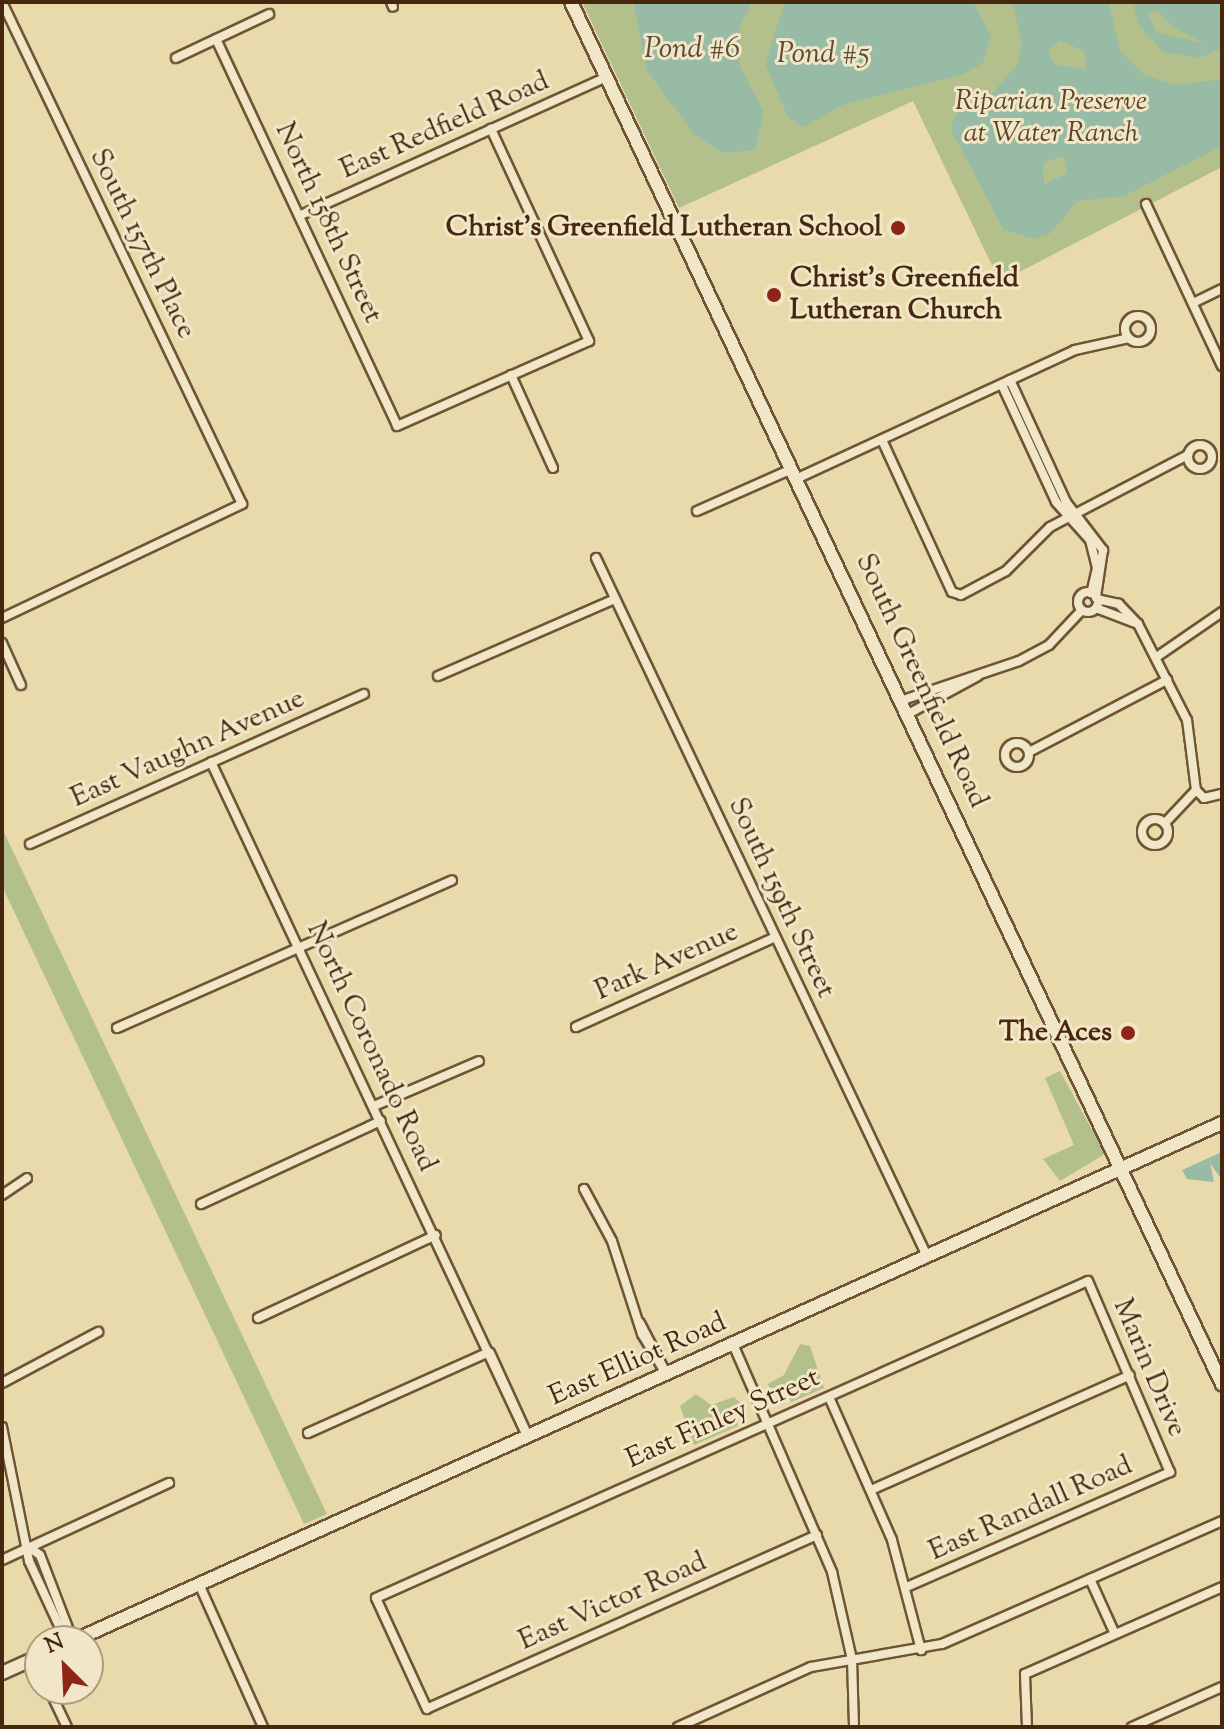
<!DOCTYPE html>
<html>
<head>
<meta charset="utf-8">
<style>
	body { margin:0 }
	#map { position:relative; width:1224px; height:1729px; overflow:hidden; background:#e9daab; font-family:"Sorts Mill Goudy",serif }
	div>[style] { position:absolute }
	.green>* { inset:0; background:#b4c08b }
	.water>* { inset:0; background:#98bba5 }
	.roads { filter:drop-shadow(2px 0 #705436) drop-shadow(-2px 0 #705436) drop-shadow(0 2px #705436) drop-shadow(0 -2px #705436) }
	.minor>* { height:8px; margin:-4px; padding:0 4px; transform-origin:4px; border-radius:4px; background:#f1e7c8 }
	.minor>.ring { margin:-4px; padding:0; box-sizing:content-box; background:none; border:8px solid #f1e7c8; border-radius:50% }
	.secondary>* { height:12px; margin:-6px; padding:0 6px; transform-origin:6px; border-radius:6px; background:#f1e7c8 }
	.dots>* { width:22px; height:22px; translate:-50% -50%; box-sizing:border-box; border:4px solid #f1e7c8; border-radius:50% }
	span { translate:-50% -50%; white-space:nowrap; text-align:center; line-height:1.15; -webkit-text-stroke:6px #f1e7c8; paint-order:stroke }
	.park-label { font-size:28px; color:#5d4628; font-style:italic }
	.street-label { font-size:28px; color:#47280f }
	.poi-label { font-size:28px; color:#47280f; font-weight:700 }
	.right { translate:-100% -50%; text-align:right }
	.left { translate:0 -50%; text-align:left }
	.water-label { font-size:30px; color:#5b4d34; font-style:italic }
	.frame { position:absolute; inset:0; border:4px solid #47280f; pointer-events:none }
	.north { position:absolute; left:24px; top:1625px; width:80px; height:80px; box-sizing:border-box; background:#f1e7c8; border:2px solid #ad9b7e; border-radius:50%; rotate:336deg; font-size:22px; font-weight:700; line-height:32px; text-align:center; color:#47280f }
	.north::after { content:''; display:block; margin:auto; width:28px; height:36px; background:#8f2418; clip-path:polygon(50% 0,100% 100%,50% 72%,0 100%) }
</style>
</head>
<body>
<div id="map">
	<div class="green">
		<i style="clip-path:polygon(582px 2px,1222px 2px,1222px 167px,1000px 282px,913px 101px,679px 208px)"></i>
		<i style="clip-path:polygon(2px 828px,327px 1514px,304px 1524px,2px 886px)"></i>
		<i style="clip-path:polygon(1060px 1071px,1105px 1154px,1060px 1181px,1043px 1159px,1074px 1145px,1045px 1078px)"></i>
		<i style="clip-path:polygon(800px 1344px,810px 1346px,824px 1388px,791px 1402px,784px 1389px,772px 1394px,768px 1384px,784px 1375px)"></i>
		<i style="clip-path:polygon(696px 1394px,711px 1405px,734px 1397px,745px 1407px,736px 1413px,738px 1426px,694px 1445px,680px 1406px)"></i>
	</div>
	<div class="water">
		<i style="clip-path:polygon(633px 2px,752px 2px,740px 27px,740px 66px,764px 112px,755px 150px,723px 153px,694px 134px,647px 71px)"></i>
		<i style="clip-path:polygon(785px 2px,973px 2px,991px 36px,983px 63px,964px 74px,843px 105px,804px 127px,788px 118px,765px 63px)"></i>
		<i style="clip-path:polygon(evenodd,1012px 2px,1109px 2px,1120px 50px,1144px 75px,1175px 85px,1222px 79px,1222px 146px,1124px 196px,1077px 201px,1051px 233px,1034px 239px,1004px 230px,950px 128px,956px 114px,991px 95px,1018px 63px,1022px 42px,1012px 2px,1060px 40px,1085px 52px,1085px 70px,1054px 64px,1048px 50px,1060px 40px,1012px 2px,1063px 156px,1068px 173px,1044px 184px,1043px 163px,1063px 156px)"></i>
		<i style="clip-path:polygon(evenodd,1132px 2px,1222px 2px,1222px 48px,1200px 58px,1163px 52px,1140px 26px,1132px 2px,1157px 11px,1173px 27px,1205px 44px,1156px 32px,1148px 13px,1157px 11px)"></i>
		<i style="clip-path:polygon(1222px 1152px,1222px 1180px,1210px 1163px,1214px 1182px,1187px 1179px,1182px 1170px)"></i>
	</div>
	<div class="roads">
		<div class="minor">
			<i style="left:391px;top:2px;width:5px;rotate:68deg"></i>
			<i style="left:216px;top:39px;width:427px;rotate:64.9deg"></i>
			<i style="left:397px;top:426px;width:210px;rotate:-23.9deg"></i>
			<i style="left:589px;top:341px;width:234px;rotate:-114.8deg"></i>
			<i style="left:176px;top:58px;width:103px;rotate:-25.3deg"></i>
			<i style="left:1146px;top:204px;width:179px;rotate:64.9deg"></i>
			<i style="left:301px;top:215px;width:336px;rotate:-24.3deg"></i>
			<i style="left:1193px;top:303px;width:32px;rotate:-26deg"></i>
			<i class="ring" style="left:1125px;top:316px;width:18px;height:18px"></i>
			<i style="left:511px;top:375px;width:102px;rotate:65.7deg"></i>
			<i style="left:1010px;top:380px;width:134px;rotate:65.3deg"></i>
			<i style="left:1066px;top:502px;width:61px;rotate:52.4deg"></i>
			<i style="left:1103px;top:550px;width:48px;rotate:98.5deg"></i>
			<i style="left:1002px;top:385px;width:129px;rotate:65.2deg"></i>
			<i style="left:1056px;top:502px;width:51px;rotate:48.2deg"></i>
			<i style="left:1090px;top:540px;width:29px;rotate:76deg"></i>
			<i style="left:1097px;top:568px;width:26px;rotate:103deg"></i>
			<i style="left:882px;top:440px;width:167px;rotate:65.3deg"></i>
			<i style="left:952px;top:592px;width:9px;rotate:18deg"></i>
			<i style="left:961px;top:595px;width:51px;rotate:-28.1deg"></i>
			<i style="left:1006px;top:571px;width:62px;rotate:-45deg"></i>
			<i style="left:1050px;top:527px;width:156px;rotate:-27.6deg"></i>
			<i class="ring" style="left:1188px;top:445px;width:16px;height:16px"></i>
			<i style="left:798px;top:478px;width:305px;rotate:-24.8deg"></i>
			<i style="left:1075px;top:350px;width:55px;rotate:-12.5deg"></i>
			<i style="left:697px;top:511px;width:104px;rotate:-23.9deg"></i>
			<i style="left:596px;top:558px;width:773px;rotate:64.63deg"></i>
			<i class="ring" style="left:1078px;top:592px;width:12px;height:12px"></i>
			<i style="left:1096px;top:608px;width:45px;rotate:20.9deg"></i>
			<i style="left:1138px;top:624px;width:28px;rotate:-134deg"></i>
			<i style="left:1119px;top:604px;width:22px;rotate:-167deg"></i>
			<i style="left:2px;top:618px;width:266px;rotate:-25.4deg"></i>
			<i style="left:242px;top:504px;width:556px;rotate:-115.55deg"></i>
			<i style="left:1138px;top:624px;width:108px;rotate:63deg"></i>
			<i style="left:1187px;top:720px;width:71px;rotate:82.7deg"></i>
			<i style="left:1196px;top:790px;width:11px;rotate:45deg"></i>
			<i style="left:1204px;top:798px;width:18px;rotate:-13deg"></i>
			<i style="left:2px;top:643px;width:46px;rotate:65.7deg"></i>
			<i style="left:1158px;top:656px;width:78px;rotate:-34.5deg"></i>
			<i style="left:438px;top:676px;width:193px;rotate:-23.5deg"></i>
			<i style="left:903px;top:700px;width:122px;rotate:-18.6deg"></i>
			<i style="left:1019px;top:661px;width:34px;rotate:-28deg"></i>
			<i style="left:1049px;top:645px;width:48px;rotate:-46.7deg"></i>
			<i style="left:910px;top:713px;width:77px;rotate:-28.6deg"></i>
			<i class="ring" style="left:1005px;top:743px;width:16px;height:16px"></i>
			<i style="left:1029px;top:752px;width:156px;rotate:-27.6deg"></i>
			<i style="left:211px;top:762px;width:744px;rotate:64.88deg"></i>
			<i class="ring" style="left:1142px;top:819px;width:18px;height:18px"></i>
			<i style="left:1165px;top:823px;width:45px;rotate:-46.8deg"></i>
			<i style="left:30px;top:844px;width:366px;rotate:-24.2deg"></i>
			<i style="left:576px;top:1027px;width:218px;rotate:-24.3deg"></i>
			<i style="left:117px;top:1028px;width:366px;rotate:-23.8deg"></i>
			<i style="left:374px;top:1106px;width:114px;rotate:-23.2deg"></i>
			<i style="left:584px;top:1189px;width:59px;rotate:61.7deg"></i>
			<i style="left:612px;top:1241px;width:98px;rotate:72.1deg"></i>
			<i style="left:642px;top:1334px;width:47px;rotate:59deg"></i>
			<i style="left:2px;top:1195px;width:30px;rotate:-34deg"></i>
			<i style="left:201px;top:1204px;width:198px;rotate:-24.8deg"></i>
			<i style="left:258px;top:1318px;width:196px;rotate:-25deg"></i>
			<i style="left:640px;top:1323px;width:56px;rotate:62.5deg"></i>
			<i style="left:733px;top:1344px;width:249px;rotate:66.5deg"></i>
			<i style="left:832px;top:1572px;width:89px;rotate:77.1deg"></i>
			<i style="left:852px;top:1659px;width:68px;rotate:88.3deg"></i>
			<i style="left:490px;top:1353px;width:89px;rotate:65.4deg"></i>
			<i style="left:2px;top:1383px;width:109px;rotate:-28deg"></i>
			<i style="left:829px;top:1397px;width:156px;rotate:66.2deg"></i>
			<i style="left:892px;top:1540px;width:114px;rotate:75.2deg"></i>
			<i style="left:2px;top:1427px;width:137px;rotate:78.6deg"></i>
			<i style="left:29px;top:1561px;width:78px;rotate:65.1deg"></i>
			<i style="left:62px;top:1632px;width:14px;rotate:39deg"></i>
			<i style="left:308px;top:1433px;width:198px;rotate:-24.1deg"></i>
			<i style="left:871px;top:1490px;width:283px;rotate:-23.9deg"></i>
			<i style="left:817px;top:1535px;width:427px;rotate:156deg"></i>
			<i style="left:427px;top:1709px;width:122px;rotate:-114.7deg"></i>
			<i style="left:376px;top:1598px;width:779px;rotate:-24deg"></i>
			<i style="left:1088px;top:1281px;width:208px;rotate:66.8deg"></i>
			<i style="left:1170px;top:1472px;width:285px;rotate:156.4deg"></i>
			<i style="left:30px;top:1548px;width:12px;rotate:35deg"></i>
			<i style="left:40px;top:1555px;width:92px;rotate:69deg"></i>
			<i style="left:2px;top:1560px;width:184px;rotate:-24.8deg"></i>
			<i style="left:1090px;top:1579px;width:60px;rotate:65.6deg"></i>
			<i style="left:199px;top:1584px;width:157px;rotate:65.9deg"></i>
			<i style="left:49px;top:1689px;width:42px;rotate:64.7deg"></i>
			<i style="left:678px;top:1727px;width:146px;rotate:-24.3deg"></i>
			<i style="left:811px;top:1667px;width:133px;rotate:-10deg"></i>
			<i style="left:942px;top:1644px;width:306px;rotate:-23.7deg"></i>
			<i style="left:1027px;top:1727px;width:53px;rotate:-92.2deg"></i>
			<i style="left:1025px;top:1674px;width:215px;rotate:-23.8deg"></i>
			<i style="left:1132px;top:1727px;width:98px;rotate:-24deg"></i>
		</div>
		<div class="secondary">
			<i style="left:571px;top:2px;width:1528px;rotate:64.78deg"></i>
			<i style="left:73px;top:1641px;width:1260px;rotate:-24.27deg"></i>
			<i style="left:2px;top:1673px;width:42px;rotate:-24.1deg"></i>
		</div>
	</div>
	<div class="dots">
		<i style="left:898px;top:228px;background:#8f2418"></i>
		<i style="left:774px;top:295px;background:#8f2418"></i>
		<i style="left:1128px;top:1033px;background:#8f2418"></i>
	</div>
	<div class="park-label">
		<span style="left:1051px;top:118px">Riparian Preserve<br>at Water Ranch</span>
	</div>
	<div class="street-label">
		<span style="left:445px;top:126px;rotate:-24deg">East Redfield Road</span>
		<span style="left:328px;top:223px;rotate:65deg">North 158th Street</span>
		<span style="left:142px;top:244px;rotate:64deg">South 157th Place</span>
		<span style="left:921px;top:681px;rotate:65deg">South Greenfield Road</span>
		<span style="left:188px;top:749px;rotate:-24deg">East Vaughn Avenue</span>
		<span style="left:781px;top:898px;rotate:65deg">South 159th Street</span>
		<span style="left:667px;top:962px;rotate:-24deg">Park Avenue</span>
		<span style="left:371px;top:1047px;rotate:65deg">North Coronado Road</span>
		<span style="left:638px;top:1360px;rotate:-24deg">East Elliot Road</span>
		<span style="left:1149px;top:1368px;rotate:67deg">Marin Drive</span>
		<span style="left:723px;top:1419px;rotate:-24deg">East Finley Street</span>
		<span style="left:1031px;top:1509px;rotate:-24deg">East Randall Road</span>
		<span style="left:613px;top:1602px;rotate:-24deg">East Victor Road</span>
	</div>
	<div class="poi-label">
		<span class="right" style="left:882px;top:228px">Christ's Greenfield Lutheran School</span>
		<span class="left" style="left:790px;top:295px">Christ's Greenfield<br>Lutheran Church</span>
		<span class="right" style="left:1112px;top:1033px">The Aces</span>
	</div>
	<div class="water-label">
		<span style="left:692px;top:50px">Pond #6</span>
		<span style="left:823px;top:55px">Pond #5</span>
	</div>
	<div class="frame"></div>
	<div class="north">N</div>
</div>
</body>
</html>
